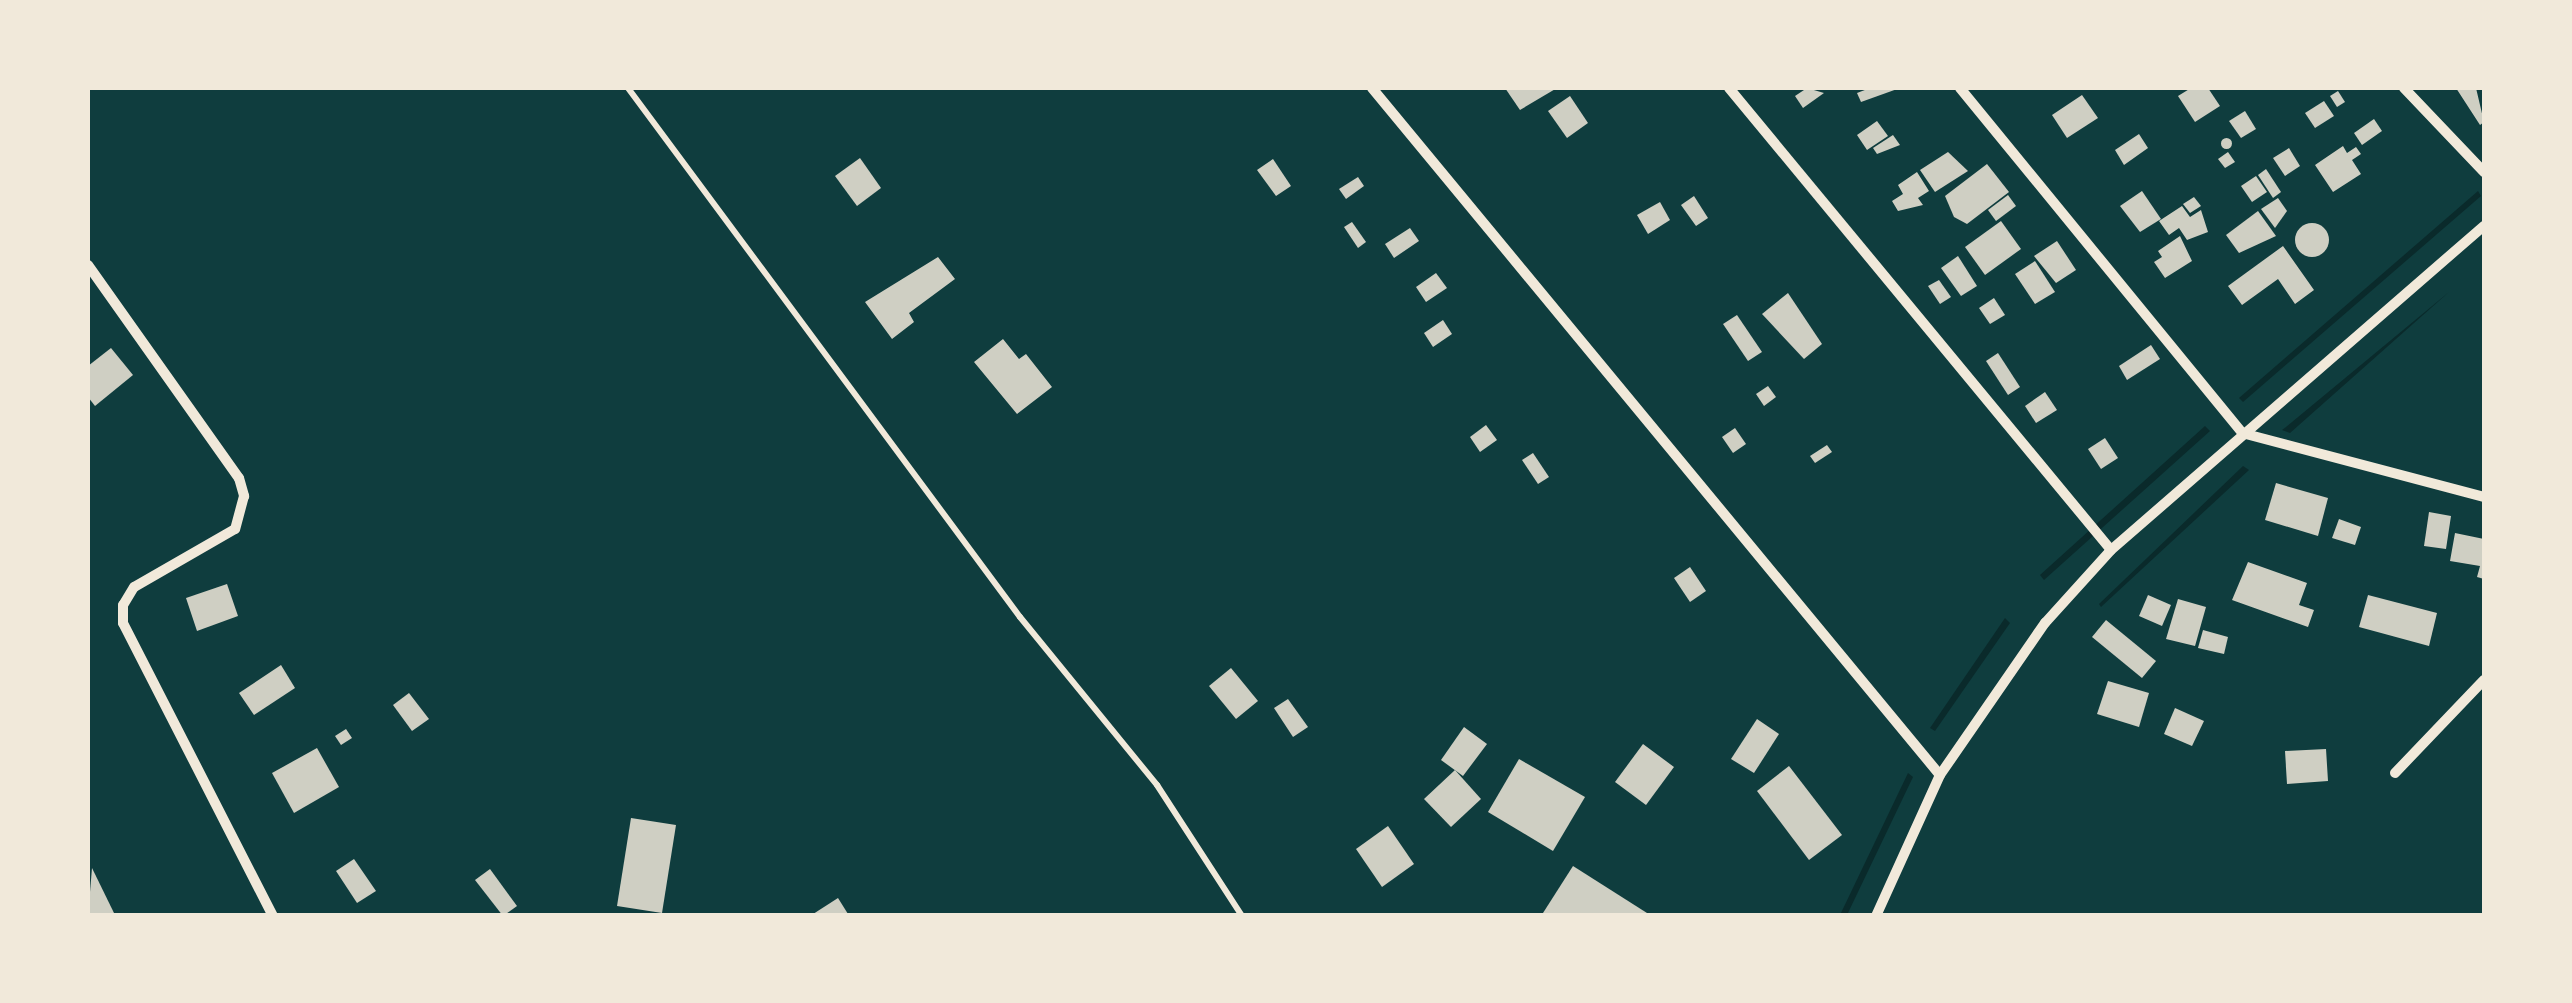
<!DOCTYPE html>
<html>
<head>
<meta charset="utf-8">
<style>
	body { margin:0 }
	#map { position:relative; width:2572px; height:1003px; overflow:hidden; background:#0f3d3e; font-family:Figtree,sans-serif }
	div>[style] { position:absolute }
	.water>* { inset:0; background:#0a2a2b }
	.building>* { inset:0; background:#cfcfc3 }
	.round { border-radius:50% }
	.service>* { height:6px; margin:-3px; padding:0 3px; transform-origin:3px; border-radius:3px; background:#f1e9da }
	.minor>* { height:10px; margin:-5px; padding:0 5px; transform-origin:5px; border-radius:5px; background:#f1e9da }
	span { translate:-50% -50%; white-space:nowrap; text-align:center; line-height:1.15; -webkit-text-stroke:9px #f1e9da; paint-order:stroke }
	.frame { position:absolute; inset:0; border:90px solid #f1e9da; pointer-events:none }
</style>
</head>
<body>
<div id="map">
	<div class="water">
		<i style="clip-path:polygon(2478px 191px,2481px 196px,2243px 402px,2239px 398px)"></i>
		<i style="clip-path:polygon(2449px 292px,2290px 433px,2282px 430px,2286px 427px)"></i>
		<i style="clip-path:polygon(2205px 426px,2210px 431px,2044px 580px,2040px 575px)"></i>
		<i style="clip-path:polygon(2243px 466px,2249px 470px,2101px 607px,2099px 604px)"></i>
		<i style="clip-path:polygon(2005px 618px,2010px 623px,1935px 731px,1930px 728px)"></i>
		<i style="clip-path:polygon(1908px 773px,1913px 777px,1847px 915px,1840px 915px)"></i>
	</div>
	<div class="building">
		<i style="clip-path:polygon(1505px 88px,1557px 88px,1520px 110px)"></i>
		<i style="clip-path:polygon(1807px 88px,1824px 93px,1803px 108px,1795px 96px)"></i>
		<i style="clip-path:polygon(1870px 88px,1900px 88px,1861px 102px,1857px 93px)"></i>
		<i style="clip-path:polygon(2191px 88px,2208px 88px,2220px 106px,2195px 122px,2178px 96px)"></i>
		<i style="clip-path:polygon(2448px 88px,2476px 88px,2484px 122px,2480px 125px,2456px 88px)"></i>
		<i style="clip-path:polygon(2338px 91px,2345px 102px,2337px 107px,2330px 96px)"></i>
		<i style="clip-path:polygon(2082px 95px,2098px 118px,2067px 138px,2052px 115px)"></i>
		<i style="clip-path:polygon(1570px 96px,1588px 123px,1567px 138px,1548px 111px)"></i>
		<i style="clip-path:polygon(2324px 101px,2334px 116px,2315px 128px,2305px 113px)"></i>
		<i style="clip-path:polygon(2245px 111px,2256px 129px,2241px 138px,2229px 121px)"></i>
		<i style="clip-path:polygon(2374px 119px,2382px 131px,2362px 145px,2354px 133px)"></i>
		<i style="clip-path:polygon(1877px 121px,1888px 136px,1867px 150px,1857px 135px)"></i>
		<i style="clip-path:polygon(2139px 134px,2148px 148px,2124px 165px,2115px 150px)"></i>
		<i style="clip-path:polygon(1893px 135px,1900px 145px,1877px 154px,1873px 148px)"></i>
		<i class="round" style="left:2220.5px;top:137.5px;width:11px;height:11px"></i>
		<i style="clip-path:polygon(2343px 146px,2347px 153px,2356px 147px,2361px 154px,2352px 160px,2361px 174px,2333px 192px,2315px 165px)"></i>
		<i style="clip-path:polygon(2289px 148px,2300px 166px,2285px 176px,2273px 158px)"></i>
		<i style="clip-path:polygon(1948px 152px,1968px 171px,1935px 192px,1920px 170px)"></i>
		<i style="clip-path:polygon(2228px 152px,2235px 162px,2225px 168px,2218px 159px)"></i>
		<i style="clip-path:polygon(860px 158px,881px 188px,857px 206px,835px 176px)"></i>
		<i style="clip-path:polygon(1273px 159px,1291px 186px,1276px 196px,1257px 170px)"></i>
		<i style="clip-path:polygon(1987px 164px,2009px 192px,1967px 224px,1954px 217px,1945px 196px)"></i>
		<i style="clip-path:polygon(2266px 169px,2281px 192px,2273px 198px,2258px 175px)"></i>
		<i style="clip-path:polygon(1917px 172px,1929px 191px,1918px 198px,1923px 205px,1898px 211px,1892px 201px,1903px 194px,1898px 185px)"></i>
		<i style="clip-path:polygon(2256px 176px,2267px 192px,2252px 202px,2241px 186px)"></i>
		<i style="clip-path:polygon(1358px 177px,1364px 186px,1346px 199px,1339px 189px)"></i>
		<i style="clip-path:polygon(2142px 191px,2161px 219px,2140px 232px,2120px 206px)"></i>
		<i style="clip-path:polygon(2008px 195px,2016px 206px,1996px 221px,1988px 210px)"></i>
		<i style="clip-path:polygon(1694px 196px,1708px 218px,1696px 226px,1681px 205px)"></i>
		<i style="clip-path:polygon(2194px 197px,2201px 206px,2190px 213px,2183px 204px)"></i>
		<i style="clip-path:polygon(2278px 198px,2287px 211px,2275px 228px,2261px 209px)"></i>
		<i style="clip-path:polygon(1660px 202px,1670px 220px,1648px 234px,1637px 215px)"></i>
		<i style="clip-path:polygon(2182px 206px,2190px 217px,2201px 210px,2208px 232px,2187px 240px,2179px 228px,2169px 235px,2159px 221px)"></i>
		<i style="clip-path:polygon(2258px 211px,2276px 236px,2239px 253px,2226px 235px)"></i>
		<i style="clip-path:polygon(2001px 221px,2021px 249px,1985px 275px,1965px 247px)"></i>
		<i style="clip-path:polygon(1352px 222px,1366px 242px,1358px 248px,1344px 227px)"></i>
		<i class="round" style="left:2295px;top:223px;width:34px;height:34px"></i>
		<i style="clip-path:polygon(1410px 228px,1419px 241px,1394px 258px,1385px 244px)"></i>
		<i style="clip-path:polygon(2180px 236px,2192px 261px,2165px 278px,2154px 262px,2162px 257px,2158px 251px)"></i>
		<i style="clip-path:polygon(2057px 241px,2076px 270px,2056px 283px,2034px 256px)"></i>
		<i style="clip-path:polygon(2283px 246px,2314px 290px,2295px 304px,2278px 279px,2242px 305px,2228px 286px)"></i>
		<i style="clip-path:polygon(1958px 256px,1977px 286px,1961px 296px,1941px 268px)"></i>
		<i style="clip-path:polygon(938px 257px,955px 279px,909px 313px,914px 322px,892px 339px,865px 302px)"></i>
		<i style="clip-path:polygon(2035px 261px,2055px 292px,2035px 304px,2015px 274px)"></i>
		<i style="clip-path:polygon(1436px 273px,1447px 288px,1426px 302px,1416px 287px)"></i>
		<i style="clip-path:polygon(1939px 280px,1951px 297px,1940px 304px,1928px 286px)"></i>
		<i style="clip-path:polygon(1788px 293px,1822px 344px,1804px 359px,1762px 314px)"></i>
		<i style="clip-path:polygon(1994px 298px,2005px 315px,1990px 324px,1979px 308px)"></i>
		<i style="clip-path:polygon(1737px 315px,1762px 352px,1748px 361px,1723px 324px)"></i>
		<i style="clip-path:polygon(1443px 320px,1452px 334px,1433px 347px,1424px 333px)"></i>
		<i style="clip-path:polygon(1003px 339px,1019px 359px,1026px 354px,1052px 387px,1017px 414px,974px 362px)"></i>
		<i style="clip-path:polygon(2151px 345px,2160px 359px,2127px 380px,2119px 366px)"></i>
		<i style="clip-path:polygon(111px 348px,133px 375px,95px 406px,88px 397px,88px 366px)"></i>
		<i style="clip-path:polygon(1998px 353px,2020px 387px,2008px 395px,1986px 361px)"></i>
		<i style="clip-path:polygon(1768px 386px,1776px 397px,1764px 406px,1756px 394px)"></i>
		<i style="clip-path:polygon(2045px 392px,2057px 410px,2036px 423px,2025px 406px)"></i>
		<i style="clip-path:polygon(1486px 425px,1497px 440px,1480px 452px,1470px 437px)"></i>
		<i style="clip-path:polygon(1735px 428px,1746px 444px,1733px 453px,1722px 437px)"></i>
		<i style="clip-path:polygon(2105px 438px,2118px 458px,2101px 469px,2088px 449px)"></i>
		<i style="clip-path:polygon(1827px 445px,1832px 452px,1815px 463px,1810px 456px)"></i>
		<i style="clip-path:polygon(1533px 453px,1549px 477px,1538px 484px,1522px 460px)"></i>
		<i style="clip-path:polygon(2276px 483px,2328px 498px,2318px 536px,2265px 520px)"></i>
		<i style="clip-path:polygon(2429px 512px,2451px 516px,2446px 549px,2424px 546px)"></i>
		<i style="clip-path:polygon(2339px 519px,2361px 527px,2355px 545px,2332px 538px)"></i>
		<i style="clip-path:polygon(2455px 533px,2484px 539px,2484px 579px,2477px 577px,2480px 566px,2450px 561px)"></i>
		<i style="clip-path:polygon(2248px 562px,2307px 583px,2299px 605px,2314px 610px,2308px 627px,2232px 600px)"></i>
		<i style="clip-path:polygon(1690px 567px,1706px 591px,1690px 602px,1674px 578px)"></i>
		<i style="clip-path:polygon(227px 584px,238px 616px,197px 631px,186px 598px)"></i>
		<i style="clip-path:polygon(2148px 595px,2171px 605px,2162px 626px,2139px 616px)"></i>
		<i style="clip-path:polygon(2368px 595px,2437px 613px,2429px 646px,2359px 627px)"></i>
		<i style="clip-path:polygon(2178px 599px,2206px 607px,2195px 646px,2166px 639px)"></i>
		<i style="clip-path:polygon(2106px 620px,2156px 661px,2142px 678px,2092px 637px)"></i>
		<i style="clip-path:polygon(2203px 630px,2228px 637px,2224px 654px,2198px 648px)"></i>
		<i style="clip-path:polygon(281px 665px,295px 688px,254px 715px,239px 693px)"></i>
		<i style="clip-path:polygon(1231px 668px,1258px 701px,1236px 719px,1209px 686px)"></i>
		<i style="clip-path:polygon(2108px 681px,2149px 693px,2139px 727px,2097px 714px)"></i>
		<i style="clip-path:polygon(409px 693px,429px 719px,412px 731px,393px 705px)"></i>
		<i style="clip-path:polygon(1288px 699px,1308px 727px,1293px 737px,1274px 708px)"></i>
		<i style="clip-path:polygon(2175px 708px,2204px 721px,2192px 746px,2164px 734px)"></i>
		<i style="clip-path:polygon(1757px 719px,1779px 734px,1754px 773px,1731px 759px)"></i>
		<i style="clip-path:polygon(1464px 727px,1487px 744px,1463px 776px,1441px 760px)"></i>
		<i style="clip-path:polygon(346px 729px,352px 738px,341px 745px,335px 736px)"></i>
		<i style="clip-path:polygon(1643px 744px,1674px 767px,1646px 805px,1615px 782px)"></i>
		<i style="clip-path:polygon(317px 748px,339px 787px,294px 813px,272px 773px)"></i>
		<i style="clip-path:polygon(2326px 749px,2328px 781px,2287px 784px,2285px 751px)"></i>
		<i style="clip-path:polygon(1519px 759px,1585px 797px,1553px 851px,1488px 812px)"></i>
		<i style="clip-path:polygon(1789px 766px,1842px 835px,1809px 860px,1757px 791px)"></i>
		<i style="clip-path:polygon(1455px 770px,1481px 799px,1451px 827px,1424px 799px)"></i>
		<i style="clip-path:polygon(631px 818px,676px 825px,662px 913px,617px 906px)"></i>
		<i style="clip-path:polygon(1388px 826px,1414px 864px,1382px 887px,1356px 849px)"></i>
		<i style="clip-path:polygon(354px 859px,376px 891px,357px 903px,336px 871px)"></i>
		<i style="clip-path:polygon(1573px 866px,1647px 913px,1645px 916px,1543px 913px)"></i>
		<i style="clip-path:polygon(92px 868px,114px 913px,110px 916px,88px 916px)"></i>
		<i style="clip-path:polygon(490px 869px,517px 906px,503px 916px,475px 880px)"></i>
		<i style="clip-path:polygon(838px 898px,848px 914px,810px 916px)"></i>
	</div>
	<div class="service">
		<i style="left:628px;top:88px;width:658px;rotate:53.46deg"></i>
		<i style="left:1020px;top:617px;width:217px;rotate:50.8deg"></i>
		<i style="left:1157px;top:785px;width:156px;rotate:57deg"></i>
	</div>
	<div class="minor">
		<i style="left:1372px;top:88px;width:891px;rotate:50.42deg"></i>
		<i style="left:1729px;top:88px;width:599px;rotate:50.41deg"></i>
		<i style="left:1960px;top:88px;width:446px;rotate:50.7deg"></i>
		<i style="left:2242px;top:433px;width:250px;rotate:14.8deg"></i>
		<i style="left:2404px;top:88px;width:116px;rotate:46.4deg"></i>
		<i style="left:88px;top:265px;width:261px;rotate:54.7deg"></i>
		<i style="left:239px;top:478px;width:19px;rotate:74deg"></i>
		<i style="left:244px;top:496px;width:34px;rotate:105deg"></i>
		<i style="left:235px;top:529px;width:116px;rotate:150.1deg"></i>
		<i style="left:134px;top:587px;width:21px;rotate:121deg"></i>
		<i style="left:123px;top:605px;width:18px;rotate:90deg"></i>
		<i style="left:123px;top:623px;width:329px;rotate:62.9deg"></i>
		<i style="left:2395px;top:773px;width:129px;rotate:-46.3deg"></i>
		<i style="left:1876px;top:916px;width:155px;rotate:-65.6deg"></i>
		<i style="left:1940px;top:775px;width:185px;rotate:-55.4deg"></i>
		<i style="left:2045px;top:623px;width:98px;rotate:-47.9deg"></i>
		<i style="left:2111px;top:550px;width:494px;rotate:-41deg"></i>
	</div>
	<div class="frame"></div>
</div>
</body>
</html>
